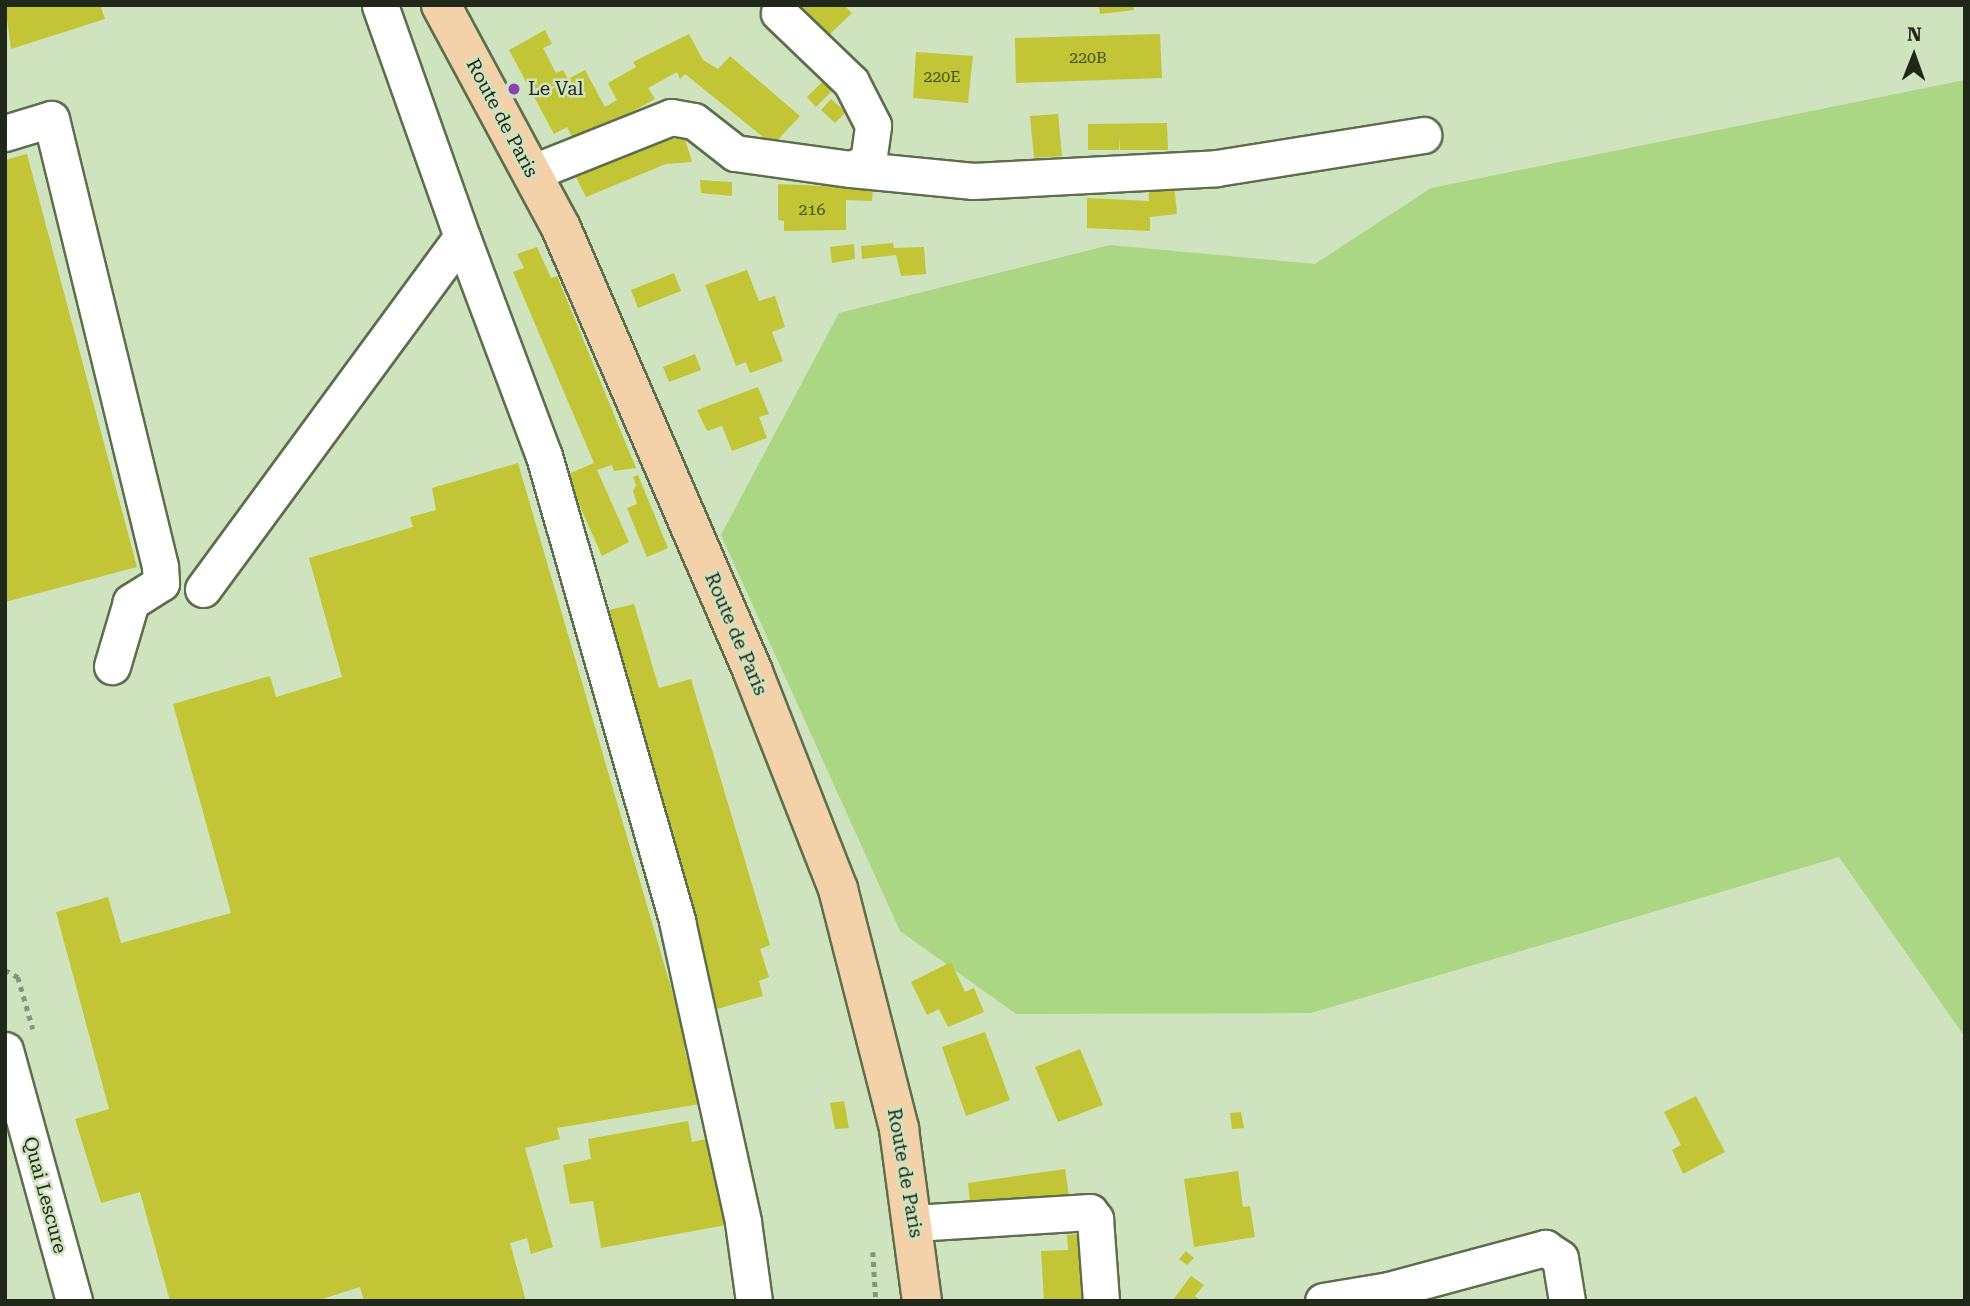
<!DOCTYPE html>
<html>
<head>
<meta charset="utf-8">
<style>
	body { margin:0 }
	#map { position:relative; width:1970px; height:1306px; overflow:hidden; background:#cfe4be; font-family:"Roboto Serif",serif }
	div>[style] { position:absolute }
	.green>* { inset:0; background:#abd683 }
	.building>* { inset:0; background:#c2c536 }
	.path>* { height:4.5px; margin-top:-2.25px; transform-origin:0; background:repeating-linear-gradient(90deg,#859579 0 5px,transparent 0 10px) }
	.roads { filter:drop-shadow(2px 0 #5c6e4d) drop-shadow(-2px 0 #5c6e4d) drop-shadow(0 2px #5c6e4d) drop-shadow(0 -2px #5c6e4d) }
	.minor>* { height:35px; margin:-17.5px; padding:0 17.5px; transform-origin:17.5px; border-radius:17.5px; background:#fff }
	.major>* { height:38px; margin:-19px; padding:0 19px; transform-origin:19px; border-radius:19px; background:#f3d2a9 }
	.dots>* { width:19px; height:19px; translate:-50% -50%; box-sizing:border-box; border:4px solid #cfe4be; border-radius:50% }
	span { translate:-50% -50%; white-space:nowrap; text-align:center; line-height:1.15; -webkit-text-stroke:5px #cfe4be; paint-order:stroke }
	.number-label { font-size:16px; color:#484f21 }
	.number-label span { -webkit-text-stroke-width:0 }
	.poi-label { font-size:19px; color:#20281a }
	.left { translate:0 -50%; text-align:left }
	.street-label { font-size:19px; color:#20281a }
	.frame { position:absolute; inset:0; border:7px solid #20281a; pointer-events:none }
	.north { position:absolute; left:1879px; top:21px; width:70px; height:70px; -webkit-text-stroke:5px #cfe4be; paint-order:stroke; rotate:1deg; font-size:19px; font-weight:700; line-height:28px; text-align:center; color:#20281a }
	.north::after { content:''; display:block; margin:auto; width:24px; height:32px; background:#20281a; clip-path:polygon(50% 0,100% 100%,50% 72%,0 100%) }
</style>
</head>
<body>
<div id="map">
	<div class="green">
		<i style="clip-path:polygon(1965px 80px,1965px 1037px,1839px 857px,1311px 1013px,1016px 1014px,900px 931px,721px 535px,839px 313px,1110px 245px,1315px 264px,1431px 188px)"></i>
	</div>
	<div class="building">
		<i style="clip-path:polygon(5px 5px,100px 5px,105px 19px,11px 49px)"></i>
		<i style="clip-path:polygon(801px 5px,844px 5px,852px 13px,829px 35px)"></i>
		<i style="clip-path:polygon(1099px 5px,1133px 5px,1134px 10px,1100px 14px)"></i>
		<i style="clip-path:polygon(545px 30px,552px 44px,543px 48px,556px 73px,563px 70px,568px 79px,585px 70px,605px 107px,617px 100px,608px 83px,636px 67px,633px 62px,689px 34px,703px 60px,718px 69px,730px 56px,800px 116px,773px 145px,685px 74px,680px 79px,677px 72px,648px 88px,655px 99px,626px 115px,629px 121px,576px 145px,567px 127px,554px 134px,509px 50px)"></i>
		<i style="clip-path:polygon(1160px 34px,1162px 78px,1016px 83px,1015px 38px)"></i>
		<i style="clip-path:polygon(916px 52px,973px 56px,968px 103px,913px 98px)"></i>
		<i style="clip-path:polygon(822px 82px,833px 90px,816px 107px,807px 97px)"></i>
		<i style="clip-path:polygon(831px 99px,846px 112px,835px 123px,821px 110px)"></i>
		<i style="clip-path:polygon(1058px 114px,1062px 156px,1034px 158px,1030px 116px)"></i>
		<i style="clip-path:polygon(1167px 123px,1168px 150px,1120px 150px,1120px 136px,1119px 150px,1088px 150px,1088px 124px)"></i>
		<i style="clip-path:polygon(659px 138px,685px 139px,692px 162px,666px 164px,586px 197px,571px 167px)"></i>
		<i style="clip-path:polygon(27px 154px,137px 567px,5px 602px,5px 160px)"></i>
		<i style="clip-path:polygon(1173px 174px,1177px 214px,1150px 217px,1150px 231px,1087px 228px,1087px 198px,1149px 201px,1148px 177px)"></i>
		<i style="clip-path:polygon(700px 180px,732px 182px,732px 196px,701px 193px)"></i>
		<i style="clip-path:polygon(778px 184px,873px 188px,872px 201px,846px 200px,846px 230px,784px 231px,784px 221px,778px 220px)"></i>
		<i style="clip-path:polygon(893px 243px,894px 248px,924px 247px,926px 274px,901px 276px,896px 255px,862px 259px,861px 246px)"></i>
		<i style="clip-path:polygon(854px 244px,855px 259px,832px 263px,830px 247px)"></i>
		<i style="clip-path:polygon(537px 247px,551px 278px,557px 276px,636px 468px,614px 471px,612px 465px,597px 470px,594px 463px,513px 272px,524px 268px,517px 254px)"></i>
		<i style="clip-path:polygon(747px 270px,759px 301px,775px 296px,785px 327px,772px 332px,783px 361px,750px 373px,746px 362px,736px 366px,705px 285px)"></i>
		<i style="clip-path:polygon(674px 273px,681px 291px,638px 308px,631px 290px)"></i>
		<i style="clip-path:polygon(695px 354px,701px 370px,669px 382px,663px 367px)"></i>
		<i style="clip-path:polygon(758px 387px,769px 414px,759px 417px,767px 438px,732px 451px,722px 426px,707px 431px,697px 410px)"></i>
		<i style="clip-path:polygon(518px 463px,688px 1046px,684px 1048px,700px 1104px,557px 1128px,560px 1139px,525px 1148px,553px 1247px,531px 1254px,527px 1238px,510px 1243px,526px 1301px,364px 1301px,360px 1287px,316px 1301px,170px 1301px,140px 1192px,101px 1203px,75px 1119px,109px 1109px,56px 912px,108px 897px,121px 943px,231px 913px,173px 704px,270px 676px,276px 697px,342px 677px,309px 558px,413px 527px,410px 517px,436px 510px,432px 488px)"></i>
		<i style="clip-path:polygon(594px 463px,629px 542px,602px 556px,566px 475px)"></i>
		<i style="clip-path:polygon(638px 475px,668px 548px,647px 557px,627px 508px,637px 504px,633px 491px,636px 485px,633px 477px)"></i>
		<i style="clip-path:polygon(634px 604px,659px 688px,691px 679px,770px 945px,760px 949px,769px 977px,759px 981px,763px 996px,717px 1009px,601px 612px)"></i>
		<i style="clip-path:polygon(951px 962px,965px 992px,974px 988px,984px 1012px,948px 1027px,939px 1009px,927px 1015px,911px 982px)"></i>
		<i style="clip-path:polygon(985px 1032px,1010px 1100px,966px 1116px,942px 1047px)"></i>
		<i style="clip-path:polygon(1080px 1049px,1103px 1105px,1058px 1122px,1035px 1067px)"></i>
		<i style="clip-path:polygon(1696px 1096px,1725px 1152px,1683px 1174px,1672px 1150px,1681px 1145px,1664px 1112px)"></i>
		<i style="clip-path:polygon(844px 1101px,849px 1128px,835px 1129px,830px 1103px)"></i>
		<i style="clip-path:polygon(1241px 1112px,1244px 1128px,1232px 1129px,1230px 1113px)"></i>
		<i style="clip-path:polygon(688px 1121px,692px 1142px,710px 1138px,726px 1225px,601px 1248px,593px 1201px,570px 1204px,563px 1165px,591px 1159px,588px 1139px)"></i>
		<i style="clip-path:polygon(1065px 1169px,1069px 1196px,971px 1211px,968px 1183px)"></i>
		<i style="clip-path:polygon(1238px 1171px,1243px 1207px,1250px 1206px,1255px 1237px,1194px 1247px,1184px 1179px)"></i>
		<i style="clip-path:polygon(1081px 1234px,1088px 1301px,1044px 1301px,1041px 1251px,1068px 1250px,1067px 1235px)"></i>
		<i style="clip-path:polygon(1186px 1251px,1194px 1258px,1187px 1265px,1179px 1259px)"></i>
		<i style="clip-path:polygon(1191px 1276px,1204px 1285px,1195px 1296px,1201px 1301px,1172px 1301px)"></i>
	</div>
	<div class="path">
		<i style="left:5px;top:970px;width:15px;rotate:28deg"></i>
		<i style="left:18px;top:977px;width:54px;rotate:73.9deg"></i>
		<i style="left:873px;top:1252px;width:49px;rotate:86.5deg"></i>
	</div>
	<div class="roads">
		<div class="minor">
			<i style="left:5px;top:133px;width:48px;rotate:-16.9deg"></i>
			<i style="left:51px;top:119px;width:461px;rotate:76.3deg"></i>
			<i style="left:160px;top:567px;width:16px;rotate:86deg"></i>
			<i style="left:161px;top:583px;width:36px;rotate:148deg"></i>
			<i style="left:131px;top:602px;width:67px;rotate:106.5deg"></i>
			<i style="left:851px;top:169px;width:123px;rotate:5.6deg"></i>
			<i style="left:973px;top:181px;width:244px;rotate:-3deg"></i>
			<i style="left:1217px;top:168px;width:209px;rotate:-9.1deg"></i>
			<i style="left:531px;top:173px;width:151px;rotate:-21.8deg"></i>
			<i style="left:671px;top:117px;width:23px;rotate:10deg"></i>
			<i style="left:694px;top:121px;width:52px;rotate:38deg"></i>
			<i style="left:735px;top:153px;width:117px;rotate:7.9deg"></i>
			<i style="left:851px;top:169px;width:18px;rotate:-22deg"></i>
			<i style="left:868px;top:162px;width:37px;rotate:-82deg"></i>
			<i style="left:873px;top:125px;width:48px;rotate:-117.1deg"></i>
			<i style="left:851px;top:82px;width:100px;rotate:-136.2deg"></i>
			<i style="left:462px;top:237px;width:234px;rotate:69.5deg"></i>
			<i style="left:544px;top:456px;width:484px;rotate:74deg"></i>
			<i style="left:677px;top:921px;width:308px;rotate:77.6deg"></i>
			<i style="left:743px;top:1222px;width:80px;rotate:82.1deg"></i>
			<i style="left:203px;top:589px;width:437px;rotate:-53.7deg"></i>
			<i style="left:462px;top:237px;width:246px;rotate:-109.5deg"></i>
			<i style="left:5px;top:1050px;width:260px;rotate:74.6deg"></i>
			<i style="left:914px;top:1223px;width:176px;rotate:-3.6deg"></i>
			<i style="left:1090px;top:1212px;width:9px;rotate:54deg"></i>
			<i style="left:1095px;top:1219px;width:82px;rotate:85.8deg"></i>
			<i style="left:1323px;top:1301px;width:67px;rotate:-9.5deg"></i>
			<i style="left:1389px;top:1290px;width:162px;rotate:-15.1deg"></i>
			<i style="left:1545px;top:1248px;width:18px;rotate:34deg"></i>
			<i style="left:1560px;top:1258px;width:44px;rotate:80.8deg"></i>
		</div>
		<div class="major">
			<i style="left:441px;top:5px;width:253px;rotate:61.7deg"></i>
			<i style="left:561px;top:228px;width:484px;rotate:66.6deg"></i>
			<i style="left:753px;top:672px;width:233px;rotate:68.6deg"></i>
			<i style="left:838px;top:889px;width:248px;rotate:75.7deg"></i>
			<i style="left:899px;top:1129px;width:174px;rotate:82.4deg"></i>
		</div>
	</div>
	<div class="dots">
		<i style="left:514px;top:89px;background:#8a42b4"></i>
	</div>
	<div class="number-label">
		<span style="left:1088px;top:58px">220B</span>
		<span style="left:942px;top:77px">220E</span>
		<span style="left:812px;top:210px">216</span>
	</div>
	<div class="poi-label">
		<span class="left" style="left:528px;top:89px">Le Val</span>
	</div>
	<div class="street-label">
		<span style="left:502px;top:118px;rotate:62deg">Route de Paris</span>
		<span style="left:736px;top:634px;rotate:67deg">Route de Paris</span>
		<span style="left:905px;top:1173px;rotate:80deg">Route de Paris</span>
		<span style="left:45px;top:1195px;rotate:75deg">Quai Lescure</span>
	</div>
	<div class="frame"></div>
	<div class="north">N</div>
</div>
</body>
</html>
